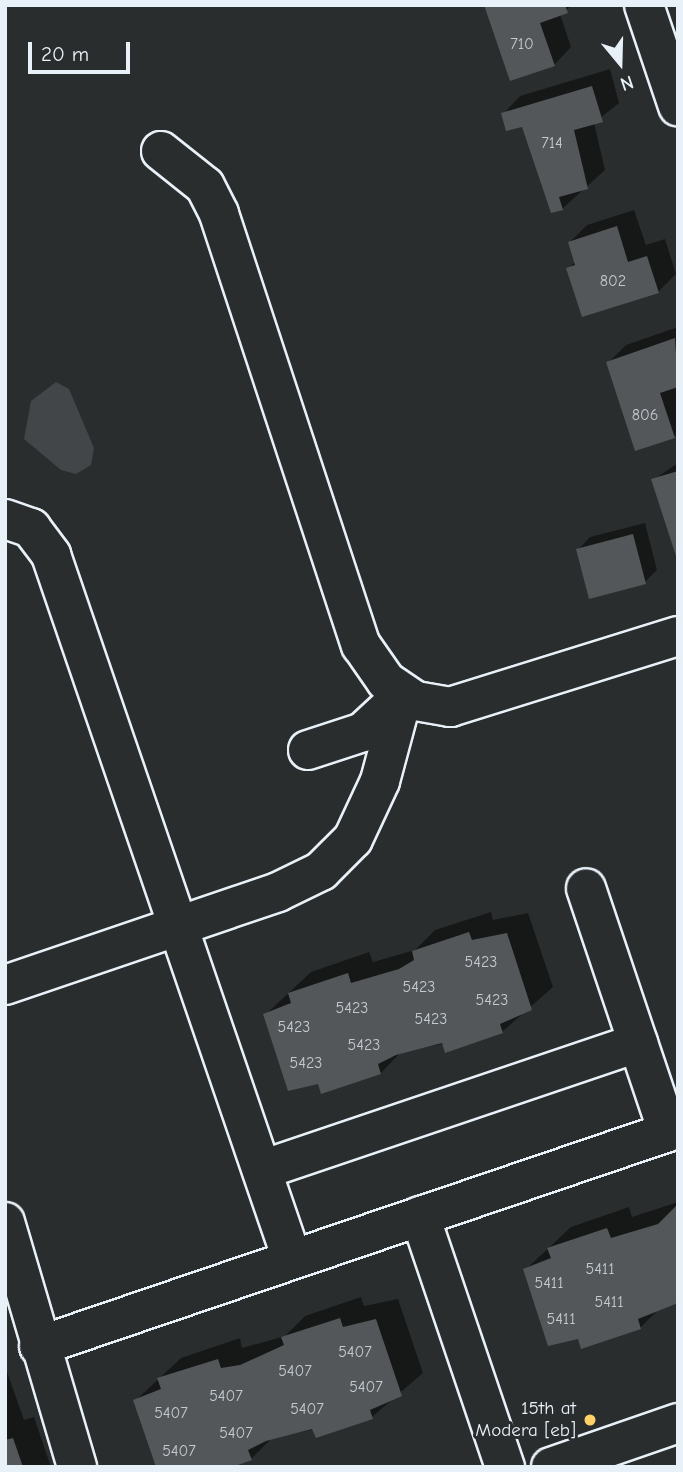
<!DOCTYPE html>
<html>
<head>
<meta charset="utf-8">
<style>
	body { margin:0 }
	#map { position:relative; width:683px; height:1472px; overflow:hidden; background:#2a2d2e; font-family:"Comic Neue",sans-serif }
	div>[style] { position:absolute }
	.green>* { inset:0; background:#424648 }
	.shadow>* { inset:0; background:#0007 }
	.building>* { inset:0; background:#535759 }
	.roads { filter:drop-shadow(2px 0 #e8f1f8) drop-shadow(-2px 0 #e8f1f8) drop-shadow(0 2px #e8f1f8) drop-shadow(0 -2px #e8f1f8) }
	.minor>* { height:38px; margin:-19px; padding:0 19px; transform-origin:19px; border-radius:19px; background:#2a2d2e }
	.dots>* { width:19px; height:19px; translate:-50% -50%; box-sizing:border-box; border:4px solid #2a2d2e; border-radius:50% }
	span { translate:-50% -50%; white-space:nowrap; text-align:center; line-height:1.15; -webkit-text-stroke:6px #2a2d2e; paint-order:stroke }
	.number-label { font-size:16px; color:#c3cad0 }
	.number-label span { -webkit-text-stroke-width:0 }
	.poi-label { font-size:19px; color:#e8f1f8 }
	.right { translate:-100% -50%; text-align:right }
	.frame { position:absolute; inset:0; border:7px solid #e8f1f8; pointer-events:none }
	.north { position:absolute; left:585px; top:28px; width:70px; height:70px; -webkit-text-stroke:5px #2a2d2e; paint-order:stroke; rotate:161deg; font-size:19px; font-weight:700; line-height:28px; text-align:center; color:#e8f1f8 }
	.north::after { content:''; display:block; margin:auto; width:24px; height:32px; background:#e8f1f8; clip-path:polygon(50% 0,100% 100%,50% 72%,0 100%) }
	.scale { position:absolute; left:28px; top:42px; width:102px; height:32px; box-sizing:border-box; border:4px solid #e8f1f8; border-top:0; padding-left:9px; font-size:21px; line-height:24px; white-space:nowrap; color:#e8f1f8; -webkit-text-stroke:5px #2a2d2e; paint-order:stroke }
</style>
</head>
<body>
<div id="map">
	<div class="green">
		<i style="clip-path:polygon(56px 382px,69px 389px,94px 448px,91px 465px,76px 474px,61px 470px,24px 439px,31px 401px)"></i>
	</div>
	<div class="shadow">
		<i style="clip-path:polygon(486px 5px,573px 5px,560px 14px,571px 47px,554px 65px)"></i>
		<i style="clip-path:polygon(610px 69px,619px 103px,594px 123px,605px 170px,562px 209px,523px 125px,503px 114px,520px 96px)"></i>
		<i style="clip-path:polygon(634px 210px,646px 245px,665px 239px,676px 274px,658px 292px,568px 269px,576px 261px,570px 242px,587px 225px)"></i>
		<i style="clip-path:polygon(678px 327px,678px 432px,674px 437px,608px 363px,626px 345px)"></i>
		<i style="clip-path:polygon(678px 463px,678px 555px,653px 480px)"></i>
		<i style="clip-path:polygon(645px 523px,657px 570px,645px 582px,578px 550px,590px 537px)"></i>
		<i style="clip-path:polygon(491px 912px,493px 920px,528px 913px,553px 987px,502px 1032px,401px 1052px,381px 1073px,319px 1082px,265px 1015px,311px 972px,369px 952px,373px 962px,415px 950px,435px 930px)"></i>
		<i style="clip-path:polygon(678px 1202px,678px 1302px,661px 1307px,640px 1328px,579px 1337px,525px 1270px,571px 1227px,629px 1207px,632px 1217px)"></i>
		<i style="clip-path:polygon(361px 1297px,364px 1306px,398px 1299px,423px 1373px,372px 1417px,272px 1438px,251px 1459px,135px 1401px,181px 1358px,240px 1338px,242px 1348px,285px 1336px,305px 1316px)"></i>
		<i style="clip-path:polygon(5px 1366px,24px 1420px,34px 1417px,51px 1467px,5px 1467px)"></i>
	</div>
	<div class="building">
		<i style="clip-path:polygon(484px 5px,565px 5px,568px 13px,540px 23px,555px 66px,510px 81px)"></i>
		<i style="clip-path:polygon(592px 86px,603px 122px,574px 130px,588px 189px,559px 197px,563px 210px,551px 213px,522px 127px,506px 131px,501px 113px)"></i>
		<i style="clip-path:polygon(617px 226px,628px 262px,647px 256px,659px 293px,582px 317px,566px 268px,575px 265px,568px 242px)"></i>
		<i style="clip-path:polygon(675px 338px,678px 387px,660px 393px,675px 438px,635px 451px,606px 362px)"></i>
		<i style="clip-path:polygon(678px 471px,678px 559px,677px 559px,651px 479px)"></i>
		<i style="clip-path:polygon(633px 534px,646px 584px,589px 599px,576px 549px)"></i>
		<i style="clip-path:polygon(469px 932px,472px 940px,507px 933px,532px 1010px,500px 1024px,503px 1033px,445px 1053px,442px 1043px,396px 1055px,378px 1064px,381px 1074px,321px 1094px,318px 1084px,288px 1091px,263px 1014px,291px 1003px,288px 993px,348px 973px,351px 983px,399px 969px,414px 960px,412px 951px)"></i>
		<i style="clip-path:polygon(678px 1204px,678px 1303px,638px 1319px,641px 1329px,581px 1349px,578px 1339px,548px 1346px,523px 1269px,551px 1258px,547px 1248px,607px 1228px,611px 1238px,658px 1224px)"></i>
		<i style="clip-path:polygon(340px 1318px,343px 1327px,376px 1319px,402px 1396px,370px 1410px,373px 1419px,316px 1438px,312px 1429px,266px 1441px,248px 1450px,252px 1460px,232px 1467px,156px 1467px,133px 1400px,161px 1389px,157px 1378px,218px 1359px,221px 1368px,240px 1365px,284px 1345px,281px 1337px)"></i>
		<i style="clip-path:polygon(13px 1438px,23px 1467px,5px 1467px,5px 1440px)"></i>
	</div>
	<div class="roads">
		<div class="minor">
			<i style="left:644px;top:5px;width:107px;rotate:71.4deg"></i>
			<i style="left:161px;top:151px;width:56px;rotate:38.5deg"></i>
			<i style="left:205px;top:186px;width:31px;rotate:63deg"></i>
			<i style="left:219px;top:214px;width:454px;rotate:71.8deg"></i>
			<i style="left:361px;top:645px;width:44px;rotate:55.2deg"></i>
			<i style="left:386px;top:681px;width:36px;rotate:34deg"></i>
			<i style="left:416px;top:701px;width:35px;rotate:10deg"></i>
			<i style="left:450px;top:707px;width:239px;rotate:-17.3deg"></i>
			<i style="left:5px;top:519px;width:28px;rotate:19deg"></i>
			<i style="left:31px;top:528px;width:34px;rotate:53deg"></i>
			<i style="left:51px;top:555px;width:744px;rotate:71.1deg"></i>
			<i style="left:308px;top:750px;width:58px;rotate:-18.1deg"></i>
			<i style="left:363px;top:732px;width:54px;rotate:-42.8deg"></i>
			<i style="left:5px;top:985px;width:288px;rotate:-18.8deg"></i>
			<i style="left:278px;top:892px;width:48px;rotate:-26deg"></i>
			<i style="left:321px;top:871px;width:45px;rotate:-45deg"></i>
			<i style="left:353px;top:839px;width:64px;rotate:-65deg"></i>
			<i style="left:380px;top:781px;width:89px;rotate:-75deg"></i>
			<i style="left:262px;top:1170px;width:397px;rotate:-18.7deg"></i>
			<i style="left:420px;top:1216px;width:265px;rotate:71.3deg"></i>
			<i style="left:5px;top:1222px;width:255px;rotate:73.6deg"></i>
			<i style="left:39px;top:1346px;width:664px;rotate:-18.79deg"></i>
			<i style="left:668px;top:1132px;width:257px;rotate:-108.6deg"></i>
			<i style="left:551px;top:1467px;width:134px;rotate:-19.1deg"></i>
		</div>
	</div>
	<div class="dots">
		<i style="left:590px;top:1420px;background:#ffd166"></i>
	</div>
	<div class="number-label">
		<span style="left:522px;top:44px">710</span>
		<span style="left:552px;top:143px">714</span>
		<span style="left:613px;top:281px">802</span>
		<span style="left:645px;top:415px">806</span>
		<span style="left:481px;top:962px">5423</span>
		<span style="left:419px;top:987px">5423</span>
		<span style="left:492px;top:1000px">5423</span>
		<span style="left:352px;top:1008px">5423</span>
		<span style="left:431px;top:1019px">5423</span>
		<span style="left:294px;top:1027px">5423</span>
		<span style="left:364px;top:1045px">5423</span>
		<span style="left:306px;top:1063px">5423</span>
		<span style="left:600px;top:1269px">5411</span>
		<span style="left:549px;top:1283px">5411</span>
		<span style="left:609px;top:1302px">5411</span>
		<span style="left:561px;top:1319px">5411</span>
		<span style="left:355px;top:1352px">5407</span>
		<span style="left:295px;top:1371px">5407</span>
		<span style="left:366px;top:1387px">5407</span>
		<span style="left:226px;top:1396px">5407</span>
		<span style="left:307px;top:1409px">5407</span>
		<span style="left:171px;top:1413px">5407</span>
		<span style="left:236px;top:1433px">5407</span>
		<span style="left:179px;top:1451px">5407</span>
	</div>
	<div class="poi-label">
		<span class="right" style="left:576px;top:1420px">15th at<br>Modera [eb]</span>
	</div>
	<div class="frame"></div>
	<div class="north">N</div>
	<div class="scale">20 m</div>
</div>
</body>
</html>
